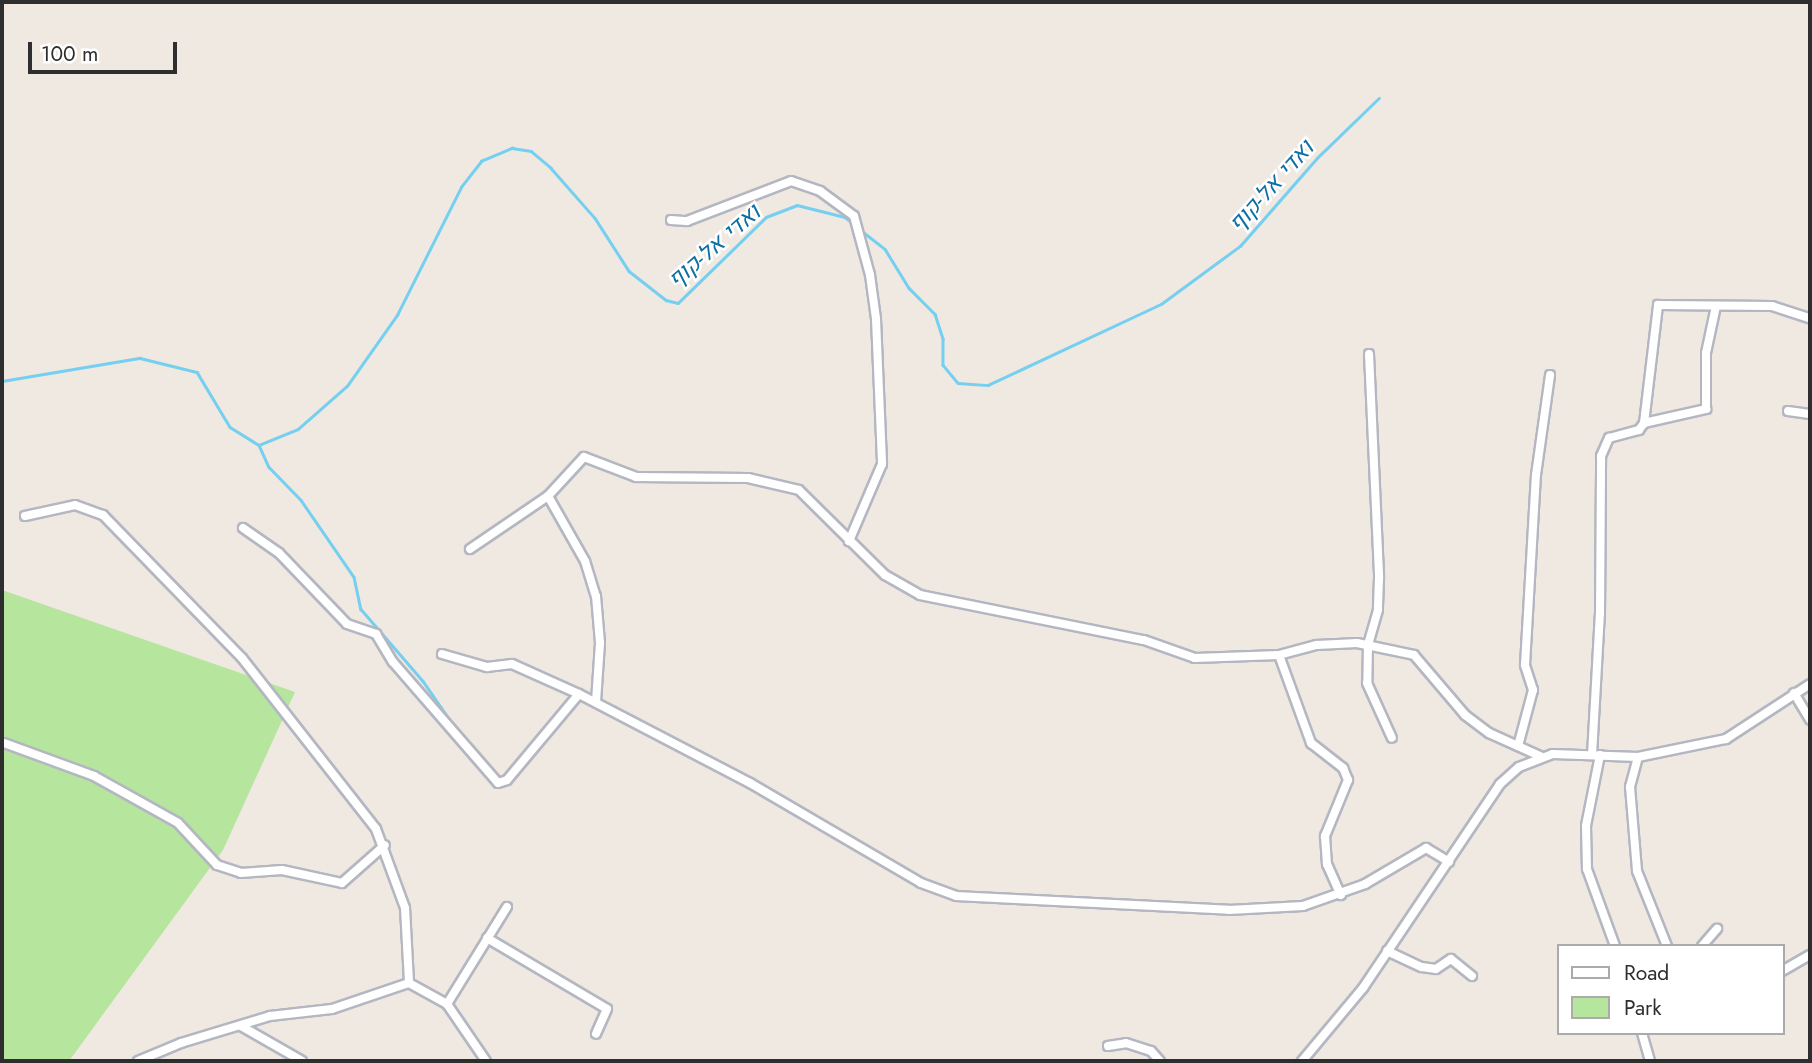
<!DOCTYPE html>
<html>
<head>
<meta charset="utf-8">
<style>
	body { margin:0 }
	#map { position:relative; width:1812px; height:1063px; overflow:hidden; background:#efe9e1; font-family:Jost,Heebo,sans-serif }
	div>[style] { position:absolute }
	.green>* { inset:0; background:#b6e59e }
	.stream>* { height:2.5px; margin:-1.25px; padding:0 1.25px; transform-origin:1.25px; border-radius:1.25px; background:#75cff0 }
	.roads { filter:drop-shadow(2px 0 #b4b7c1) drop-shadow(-2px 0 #b4b7c1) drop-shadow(0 2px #b4b7c1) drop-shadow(0 -2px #b4b7c1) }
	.minor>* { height:8px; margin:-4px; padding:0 4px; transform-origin:4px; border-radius:4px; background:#fff }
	span { translate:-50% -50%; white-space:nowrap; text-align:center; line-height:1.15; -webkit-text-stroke:5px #fff; paint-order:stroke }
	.water-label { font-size:23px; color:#0d6fa3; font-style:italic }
	.frame { position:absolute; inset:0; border:4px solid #2e2e2e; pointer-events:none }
	.legend { position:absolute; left:1557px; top:944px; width:228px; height:91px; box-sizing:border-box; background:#fff; border:2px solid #ababab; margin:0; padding:9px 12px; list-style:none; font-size:21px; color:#2e2e2e }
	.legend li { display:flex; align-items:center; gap:14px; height:35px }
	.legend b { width:35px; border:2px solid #ababab }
	.scale { position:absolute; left:28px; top:42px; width:149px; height:32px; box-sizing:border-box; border:4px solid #2e2e2e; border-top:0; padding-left:9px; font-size:21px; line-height:24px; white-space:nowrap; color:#2e2e2e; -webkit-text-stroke:5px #fff; paint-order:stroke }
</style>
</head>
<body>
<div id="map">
	<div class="green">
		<i style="clip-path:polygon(2px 590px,295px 692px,223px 850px,69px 1061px,2px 1061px)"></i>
	</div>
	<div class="stream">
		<i style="left:862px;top:231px;width:29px;rotate:38deg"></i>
		<i style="left:885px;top:249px;width:46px;rotate:58.4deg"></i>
		<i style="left:909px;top:288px;width:37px;rotate:45deg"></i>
		<i style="left:935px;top:314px;width:26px;rotate:72deg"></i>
		<i style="left:943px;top:339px;width:26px;rotate:90deg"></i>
		<i style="left:943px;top:365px;width:23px;rotate:50deg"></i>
		<i style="left:958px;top:383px;width:30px;rotate:4deg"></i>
		<i style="left:988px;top:385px;width:191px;rotate:-25.1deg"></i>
		<i style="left:1161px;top:304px;width:98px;rotate:-36.3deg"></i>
		<i style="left:1240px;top:246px;width:117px;rotate:-48.8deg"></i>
		<i style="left:1317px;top:158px;width:86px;rotate:-44.1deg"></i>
		<i style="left:2px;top:381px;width:140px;rotate:-9.5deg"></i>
		<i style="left:140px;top:358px;width:59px;rotate:13.8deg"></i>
		<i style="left:197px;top:372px;width:64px;rotate:59deg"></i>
		<i style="left:230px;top:427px;width:34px;rotate:32deg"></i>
		<i style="left:259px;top:445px;width:42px;rotate:-22.3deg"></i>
		<i style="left:298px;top:429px;width:65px;rotate:-41.3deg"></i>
		<i style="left:347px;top:386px;width:87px;rotate:-54.8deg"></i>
		<i style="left:397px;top:315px;width:143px;rotate:-63.4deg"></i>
		<i style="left:461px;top:187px;width:33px;rotate:-52deg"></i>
		<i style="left:481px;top:161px;width:34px;rotate:-23deg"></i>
		<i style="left:512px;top:148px;width:19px;rotate:9deg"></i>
		<i style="left:531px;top:151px;width:26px;rotate:40deg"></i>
		<i style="left:551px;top:168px;width:67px;rotate:48.7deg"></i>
		<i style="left:595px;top:218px;width:63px;rotate:57.3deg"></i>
		<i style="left:629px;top:271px;width:47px;rotate:38.1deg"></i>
		<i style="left:666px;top:300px;width:12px;rotate:14deg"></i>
		<i style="left:678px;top:303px;width:123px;rotate:-44.3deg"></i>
		<i style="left:766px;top:217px;width:33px;rotate:-21deg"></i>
		<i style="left:797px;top:205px;width:49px;rotate:14deg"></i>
		<i style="left:845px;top:217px;width:11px;rotate:38deg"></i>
		<i style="left:259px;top:445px;width:24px;rotate:66deg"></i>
		<i style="left:269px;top:467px;width:46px;rotate:45.9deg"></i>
		<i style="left:301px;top:500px;width:93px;rotate:55.5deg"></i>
		<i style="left:354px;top:577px;width:33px;rotate:78deg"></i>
		<i style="left:361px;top:609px;width:95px;rotate:49.3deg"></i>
		<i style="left:423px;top:681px;width:55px;rotate:55.4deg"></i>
	</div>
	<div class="roads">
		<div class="minor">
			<i style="left:671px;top:220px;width:16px;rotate:4deg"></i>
			<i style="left:687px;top:221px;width:111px;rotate:-21deg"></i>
			<i style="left:791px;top:181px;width:31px;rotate:19deg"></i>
			<i style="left:820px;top:191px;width:42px;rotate:36.3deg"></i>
			<i style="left:854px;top:216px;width:61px;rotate:74.8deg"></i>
			<i style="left:870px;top:275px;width:44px;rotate:82.2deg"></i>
			<i style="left:876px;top:319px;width:145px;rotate:87.6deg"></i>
			<i style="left:882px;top:464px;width:84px;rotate:113.2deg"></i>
			<i style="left:1369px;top:354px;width:224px;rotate:87.4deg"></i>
			<i style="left:1379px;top:578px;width:32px;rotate:92deg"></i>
			<i style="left:1378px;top:610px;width:35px;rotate:106deg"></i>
			<i style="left:1368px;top:644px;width:39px;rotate:91deg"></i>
			<i style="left:1367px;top:683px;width:60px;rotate:65.6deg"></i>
			<i style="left:1788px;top:411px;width:22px;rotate:8deg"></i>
			<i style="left:1644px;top:423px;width:64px;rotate:-12.7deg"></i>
			<i style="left:1706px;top:409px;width:56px;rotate:-90deg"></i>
			<i style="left:1706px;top:353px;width:48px;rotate:-78deg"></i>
			<i style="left:548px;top:496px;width:75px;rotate:60.4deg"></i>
			<i style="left:585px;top:561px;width:37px;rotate:73deg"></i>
			<i style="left:596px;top:596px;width:47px;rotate:85.1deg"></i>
			<i style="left:600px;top:643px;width:59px;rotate:93.9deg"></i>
			<i style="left:25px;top:516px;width:51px;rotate:-12.4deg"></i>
			<i style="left:75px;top:505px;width:30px;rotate:20deg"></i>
			<i style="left:103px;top:515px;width:199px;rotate:45.8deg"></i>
			<i style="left:242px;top:658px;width:217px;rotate:51.9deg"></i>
			<i style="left:376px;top:829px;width:84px;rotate:69.8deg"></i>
			<i style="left:405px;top:908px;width:75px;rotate:86.9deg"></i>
			<i style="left:409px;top:983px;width:43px;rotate:28.9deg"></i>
			<i style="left:447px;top:1004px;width:69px;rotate:55.6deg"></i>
			<i style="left:243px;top:528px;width:44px;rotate:34.8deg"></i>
			<i style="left:279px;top:553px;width:98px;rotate:46.2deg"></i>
			<i style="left:347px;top:624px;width:31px;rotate:19deg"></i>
			<i style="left:376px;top:634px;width:33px;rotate:59deg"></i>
			<i style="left:393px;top:662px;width:160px;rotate:49deg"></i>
			<i style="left:498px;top:783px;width:9px;rotate:-18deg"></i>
			<i style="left:507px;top:780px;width:112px;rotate:-50.1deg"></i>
			<i style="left:579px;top:694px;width:193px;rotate:27.5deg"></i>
			<i style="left:750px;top:783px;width:198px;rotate:30.3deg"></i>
			<i style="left:921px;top:883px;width:37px;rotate:20deg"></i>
			<i style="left:956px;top:896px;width:273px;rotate:2.9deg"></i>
			<i style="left:1229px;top:910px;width:74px;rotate:-3.1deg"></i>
			<i style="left:1303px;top:906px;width:66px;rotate:-19.5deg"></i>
			<i style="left:1365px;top:884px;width:71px;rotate:-30.5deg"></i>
			<i style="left:1426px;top:848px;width:27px;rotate:31deg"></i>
			<i style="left:470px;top:549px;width:94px;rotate:-34.2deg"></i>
			<i style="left:548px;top:496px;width:53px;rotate:-47.3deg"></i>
			<i style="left:584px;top:457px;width:56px;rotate:21deg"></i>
			<i style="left:636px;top:477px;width:112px;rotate:0.5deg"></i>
			<i style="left:748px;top:478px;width:52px;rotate:13.2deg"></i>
			<i style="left:799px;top:490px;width:121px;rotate:44.7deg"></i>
			<i style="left:885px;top:575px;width:40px;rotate:29.7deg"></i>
			<i style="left:920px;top:595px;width:228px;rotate:11.4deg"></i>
			<i style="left:1144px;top:640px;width:54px;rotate:19.4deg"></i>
			<i style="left:1195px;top:658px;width:84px;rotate:-2deg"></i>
			<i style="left:1279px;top:655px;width:39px;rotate:-15deg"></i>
			<i style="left:1317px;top:645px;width:40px;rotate:-2.9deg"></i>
			<i style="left:1357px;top:643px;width:58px;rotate:11.9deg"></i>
			<i style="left:1414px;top:655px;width:79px;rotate:49.6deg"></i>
			<i style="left:1465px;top:715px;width:30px;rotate:37deg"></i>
			<i style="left:1489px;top:733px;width:58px;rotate:24.4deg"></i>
			<i style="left:442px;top:654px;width:47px;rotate:16.1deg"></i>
			<i style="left:487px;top:667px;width:25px;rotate:-7deg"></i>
			<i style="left:512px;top:664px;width:73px;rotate:24.1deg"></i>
			<i style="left:1279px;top:655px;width:94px;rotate:70deg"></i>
			<i style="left:1311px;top:743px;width:41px;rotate:38deg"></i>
			<i style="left:1343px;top:768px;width:13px;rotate:67deg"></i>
			<i style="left:1348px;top:780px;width:61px;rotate:112.3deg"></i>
			<i style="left:1325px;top:836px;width:28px;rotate:86deg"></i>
			<i style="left:1327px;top:864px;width:34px;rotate:66deg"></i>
			<i style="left:1794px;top:693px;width:31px;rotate:59deg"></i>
			<i style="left:4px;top:743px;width:96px;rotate:20.1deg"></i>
			<i style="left:94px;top:776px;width:96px;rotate:29.2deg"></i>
			<i style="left:178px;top:823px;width:57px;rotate:47.1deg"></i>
			<i style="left:217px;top:865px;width:25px;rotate:18deg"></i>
			<i style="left:241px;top:873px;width:41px;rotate:-4.2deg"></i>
			<i style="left:282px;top:870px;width:61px;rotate:12.2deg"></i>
			<i style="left:342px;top:883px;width:57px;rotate:-41.5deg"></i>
			<i style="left:1518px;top:746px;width:58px;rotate:-75deg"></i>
			<i style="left:1533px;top:690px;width:26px;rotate:-108deg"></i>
			<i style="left:1525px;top:665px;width:190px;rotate:-86.7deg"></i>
			<i style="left:1536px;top:475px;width:101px;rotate:-82deg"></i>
			<i style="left:1592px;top:755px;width:141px;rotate:-86.8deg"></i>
			<i style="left:1600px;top:614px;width:158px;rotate:-89.6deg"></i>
			<i style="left:1601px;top:456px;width:20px;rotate:-66deg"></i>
			<i style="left:1609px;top:438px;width:31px;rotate:-15deg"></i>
			<i style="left:1639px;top:430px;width:9px;rotate:-54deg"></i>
			<i style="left:1644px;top:423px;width:119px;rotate:-83.2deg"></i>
			<i style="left:1658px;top:305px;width:114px;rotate:0.5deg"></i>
			<i style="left:1772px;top:306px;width:40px;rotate:18deg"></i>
			<i style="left:1600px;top:755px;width:72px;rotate:101.2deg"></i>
			<i style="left:1586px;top:826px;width:43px;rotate:88.7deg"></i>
			<i style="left:1587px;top:869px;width:82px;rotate:70deg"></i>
			<i style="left:1638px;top:757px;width:31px;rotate:105deg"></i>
			<i style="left:1630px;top:787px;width:84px;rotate:85.2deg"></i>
			<i style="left:1637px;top:871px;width:81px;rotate:68.2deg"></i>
			<i style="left:487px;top:938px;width:139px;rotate:30.6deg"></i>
			<i style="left:607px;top:1009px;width:27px;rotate:114deg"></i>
			<i style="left:1702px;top:946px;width:23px;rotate:-49deg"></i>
			<i style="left:1387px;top:951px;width:38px;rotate:25deg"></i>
			<i style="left:1422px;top:967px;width:14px;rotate:8deg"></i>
			<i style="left:1436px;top:969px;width:18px;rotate:-34deg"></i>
			<i style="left:1451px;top:959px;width:27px;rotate:39deg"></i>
			<i style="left:1782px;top:971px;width:32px;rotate:-30deg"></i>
			<i style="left:447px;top:1004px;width:114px;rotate:-58.3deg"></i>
			<i style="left:241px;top:1026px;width:70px;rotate:29.8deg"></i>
			<i style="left:1642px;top:1033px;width:29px;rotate:74deg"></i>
			<i style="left:1108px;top:1046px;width:18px;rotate:-9deg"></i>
			<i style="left:1126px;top:1043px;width:26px;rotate:18deg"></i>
			<i style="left:1151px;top:1051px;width:13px;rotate:48deg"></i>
			<i style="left:138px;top:1061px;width:47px;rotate:-22.7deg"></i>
			<i style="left:181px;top:1043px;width:93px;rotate:-16.9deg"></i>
			<i style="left:270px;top:1016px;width:62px;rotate:-6.4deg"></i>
			<i style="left:332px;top:1009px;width:81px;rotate:-18.7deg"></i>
			<i style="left:1302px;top:1061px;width:95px;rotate:-50.1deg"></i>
			<i style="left:1363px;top:988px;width:246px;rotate:-56.1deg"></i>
			<i style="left:1500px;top:784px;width:25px;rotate:-42deg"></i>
			<i style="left:1519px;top:767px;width:36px;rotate:-21deg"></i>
			<i style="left:1553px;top:754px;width:85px;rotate:2deg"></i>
			<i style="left:1638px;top:757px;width:90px;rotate:-11.6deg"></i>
			<i style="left:1726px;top:739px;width:100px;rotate:-33.2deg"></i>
		</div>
	</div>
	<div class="water-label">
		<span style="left:1271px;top:186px;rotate:-48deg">ואדי אל-קוף</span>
		<span style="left:714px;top:246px;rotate:-41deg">ואדי אל-קוף</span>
	</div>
	<div class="frame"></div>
	<ul class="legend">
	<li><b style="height:9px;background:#fff"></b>Road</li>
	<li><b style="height:19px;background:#b6e59e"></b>Park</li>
	</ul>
	<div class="scale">100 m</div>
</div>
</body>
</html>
